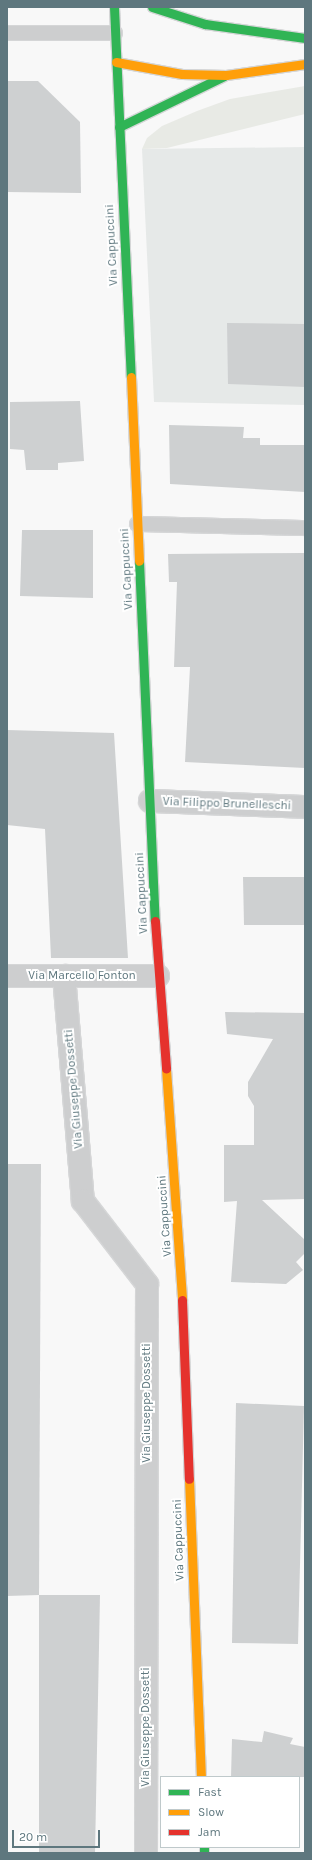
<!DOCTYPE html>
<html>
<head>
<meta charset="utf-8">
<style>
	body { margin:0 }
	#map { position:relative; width:312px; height:1860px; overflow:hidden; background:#f8f8f8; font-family:Karla,sans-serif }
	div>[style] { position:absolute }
	.built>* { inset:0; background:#e6e9e8 }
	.green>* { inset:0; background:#e8eae5 }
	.building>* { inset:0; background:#ced0d1 }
	.roads { filter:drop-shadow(1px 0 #d5d6d7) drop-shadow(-1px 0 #d5d6d7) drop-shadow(0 1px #d5d6d7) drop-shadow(0 -1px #d5d6d7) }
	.lane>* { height:14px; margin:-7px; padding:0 7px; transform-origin:7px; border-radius:7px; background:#cdcecf }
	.street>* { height:22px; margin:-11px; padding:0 11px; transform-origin:11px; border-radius:11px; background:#cdcecf }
	.fast>* { height:9px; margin:-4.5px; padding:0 4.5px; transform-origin:4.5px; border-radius:4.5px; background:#30b455 }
	.slow>* { height:9px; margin:-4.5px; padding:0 4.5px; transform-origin:4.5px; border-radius:4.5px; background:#ff9f0a }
	.jam>* { height:9px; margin:-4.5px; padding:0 4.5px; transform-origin:4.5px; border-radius:4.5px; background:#e5322d }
	span { translate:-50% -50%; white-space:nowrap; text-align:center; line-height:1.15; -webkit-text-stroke:4px #fff; paint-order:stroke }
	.street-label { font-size:12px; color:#5e777e }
	.frame { position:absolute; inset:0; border:8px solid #5e777e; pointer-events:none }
	.legend { position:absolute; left:160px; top:1776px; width:140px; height:72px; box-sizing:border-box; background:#fff; border:1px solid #bfc9cb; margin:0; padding:5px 7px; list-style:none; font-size:12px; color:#5e777e }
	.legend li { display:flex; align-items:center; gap:8px; height:20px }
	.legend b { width:20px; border:1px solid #bfc9cb }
	.scale { position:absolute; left:12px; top:1830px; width:88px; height:18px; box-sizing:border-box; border:2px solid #5e777e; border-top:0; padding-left:5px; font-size:12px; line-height:14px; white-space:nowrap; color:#5e777e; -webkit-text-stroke:3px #fff; paint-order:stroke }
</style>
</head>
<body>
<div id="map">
	<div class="built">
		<i style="clip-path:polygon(305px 147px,305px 405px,154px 402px,142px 149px)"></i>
	</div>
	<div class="green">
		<i style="clip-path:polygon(305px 86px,305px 114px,167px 148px,142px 149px,147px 138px,162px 126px,197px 111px,230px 99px)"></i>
	</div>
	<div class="building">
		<i style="clip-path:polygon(7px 81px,38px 81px,80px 122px,81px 193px,7px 192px)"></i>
		<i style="clip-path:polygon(227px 323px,305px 324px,305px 387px,228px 384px)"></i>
		<i style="clip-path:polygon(80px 401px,84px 461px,58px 463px,58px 470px,26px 470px,24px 450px,10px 449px,10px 402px)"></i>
		<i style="clip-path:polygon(169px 425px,244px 427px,243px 438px,260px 438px,260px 445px,305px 445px,305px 492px,170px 484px)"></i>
		<i style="clip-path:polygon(22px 530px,93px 530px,93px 598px,20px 596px)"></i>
		<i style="clip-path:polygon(305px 553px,305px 768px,185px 762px,190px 667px,174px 667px,177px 582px,169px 582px,168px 554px)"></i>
		<i style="clip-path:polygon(7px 730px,114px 733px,128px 958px,51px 958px,45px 829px,7px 825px)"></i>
		<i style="clip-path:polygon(243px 877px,305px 877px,305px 925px,244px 925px)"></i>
		<i style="clip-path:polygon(225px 1012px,305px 1013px,305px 1199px,262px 1200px,305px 1240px,305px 1253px,296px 1262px,303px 1270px,286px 1284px,231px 1282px,237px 1201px,224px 1202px,224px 1145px,254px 1145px,254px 1106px,248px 1096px,248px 1082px,273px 1039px,227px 1034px)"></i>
		<i style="clip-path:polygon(7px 1164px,41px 1164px,39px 1595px,7px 1596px)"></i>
		<i style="clip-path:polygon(236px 1403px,304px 1406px,298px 1644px,232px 1643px)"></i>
		<i style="clip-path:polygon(39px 1595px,100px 1595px,95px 1853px,39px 1853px)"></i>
		<i style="clip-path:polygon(264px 1731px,293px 1738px,290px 1744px,305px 1747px,305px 1777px,231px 1777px,232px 1739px,262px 1742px)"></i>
	</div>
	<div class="roads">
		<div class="lane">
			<i style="left:7px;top:33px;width:108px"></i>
			<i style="left:137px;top:524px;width:168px;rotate:1.4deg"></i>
		</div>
		<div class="street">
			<i style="left:150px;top:801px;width:155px;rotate:2.2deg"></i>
			<i style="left:7px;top:976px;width:151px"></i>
			<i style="left:64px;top:976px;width:226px;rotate:85.2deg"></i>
			<i style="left:83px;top:1201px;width:105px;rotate:52.4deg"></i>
			<i style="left:147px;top:1284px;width:569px;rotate:90.1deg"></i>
		</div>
		<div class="fast">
			<i style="left:114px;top:7px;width:370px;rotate:87.4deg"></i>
			<i style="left:152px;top:7px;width:56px;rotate:17.8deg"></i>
			<i style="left:205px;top:24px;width:101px;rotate:8deg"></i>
			<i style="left:119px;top:127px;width:117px;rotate:-25.9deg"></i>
			<i style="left:139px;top:561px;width:360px;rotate:87.5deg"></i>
			<i style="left:204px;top:1847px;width:6px;rotate:90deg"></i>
		</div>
		<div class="slow">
			<i style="left:116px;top:62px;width:67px;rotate:10.3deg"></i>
			<i style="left:182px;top:74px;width:44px;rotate:1.3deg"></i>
			<i style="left:226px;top:75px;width:80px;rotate:-7.9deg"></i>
			<i style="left:131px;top:377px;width:184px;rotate:87.5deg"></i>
			<i style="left:166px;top:1069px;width:232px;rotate:86deg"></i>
			<i style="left:189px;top:1479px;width:298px;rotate:87.7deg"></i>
		</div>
		<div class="jam">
			<i style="left:155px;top:921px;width:148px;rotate:85.7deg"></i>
			<i style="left:182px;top:1300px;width:179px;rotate:87.8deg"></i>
		</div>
	</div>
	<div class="street-label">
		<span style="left:112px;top:245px;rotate:-93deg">Via Cappuccini</span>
		<span style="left:127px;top:569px;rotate:-93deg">Via Cappuccini</span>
		<span style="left:227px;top:804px;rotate:2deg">Via Filippo Brunelleschi</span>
		<span style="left:142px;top:893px;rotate:-93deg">Via Cappuccini</span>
		<span style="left:82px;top:976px">Via Marcello Fonton</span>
		<span style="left:74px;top:1089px;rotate:-95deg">Via Giuseppe Dossetti</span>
		<span style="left:165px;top:1216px;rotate:-94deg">Via Cappuccini</span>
		<span style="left:147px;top:1403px;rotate:-90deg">Via Giuseppe Dossetti</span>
		<span style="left:179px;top:1540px;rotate:-92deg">Via Cappuccini</span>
		<span style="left:146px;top:1727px;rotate:-90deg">Via Giuseppe Dossetti</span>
	</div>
	<div class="frame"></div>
	<ul class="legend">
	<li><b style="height:5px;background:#30b455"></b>Fast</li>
	<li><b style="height:5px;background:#ff9f0a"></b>Slow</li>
	<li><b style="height:5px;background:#e5322d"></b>Jam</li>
	</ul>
	<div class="scale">20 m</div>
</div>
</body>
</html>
